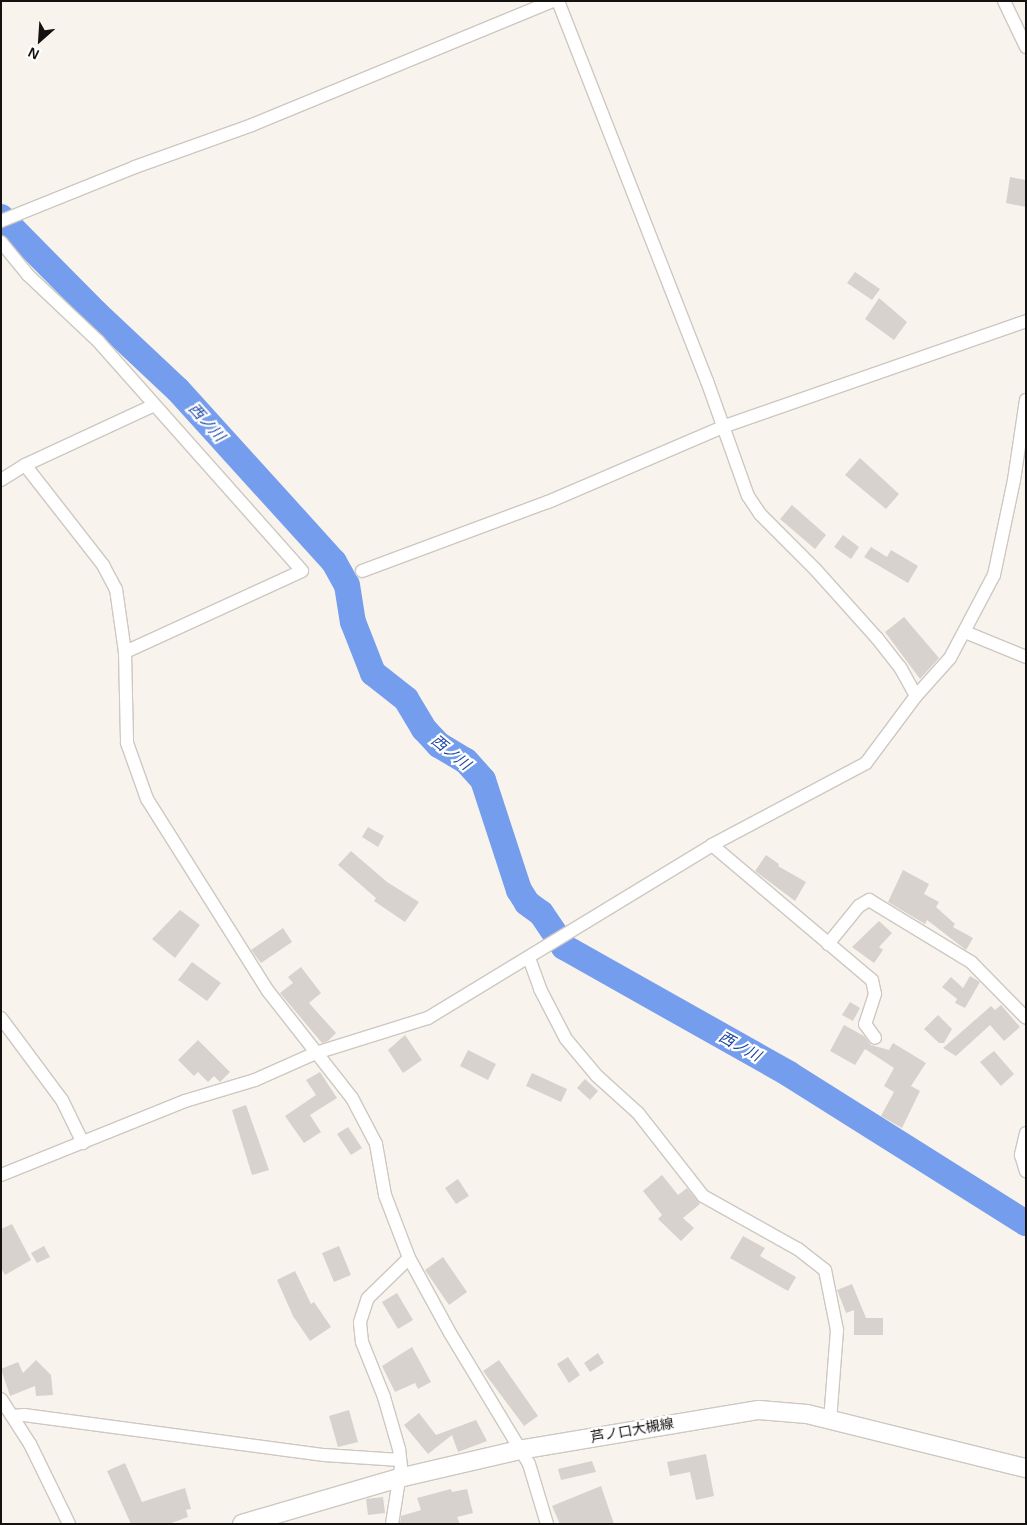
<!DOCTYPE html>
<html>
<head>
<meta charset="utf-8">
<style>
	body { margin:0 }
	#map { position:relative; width:1027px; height:1525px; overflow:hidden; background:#f8f3ed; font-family:Arial,"Noto Sans JP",sans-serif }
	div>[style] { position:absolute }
	.river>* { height:26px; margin:-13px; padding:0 13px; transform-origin:13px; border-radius:13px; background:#759ded }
	.building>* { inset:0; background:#d7d2cd }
	.roads { filter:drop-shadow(1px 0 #cdc8c2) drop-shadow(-1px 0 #cdc8c2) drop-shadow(0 1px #cdc8c2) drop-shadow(0 -1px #cdc8c2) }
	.street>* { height:12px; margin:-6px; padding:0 6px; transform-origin:6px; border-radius:6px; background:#fff }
	.secondary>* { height:18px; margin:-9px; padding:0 9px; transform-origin:9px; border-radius:9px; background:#fff }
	span { translate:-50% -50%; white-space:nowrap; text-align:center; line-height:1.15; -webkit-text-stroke:4.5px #fff; paint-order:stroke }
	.street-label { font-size:14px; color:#141210 }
	.water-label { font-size:15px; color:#1d46a2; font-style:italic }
	.frame { position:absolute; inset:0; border:2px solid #141210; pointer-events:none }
	.north { position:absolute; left:15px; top:15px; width:50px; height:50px; -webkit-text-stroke:4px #fff; paint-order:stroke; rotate:206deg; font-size:14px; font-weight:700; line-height:20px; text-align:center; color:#141210 }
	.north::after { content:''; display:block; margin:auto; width:18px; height:22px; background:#141210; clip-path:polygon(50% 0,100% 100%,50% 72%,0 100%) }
</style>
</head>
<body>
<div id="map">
	<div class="river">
		<i style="left:1px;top:217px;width:135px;rotate:45.3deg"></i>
		<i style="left:96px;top:313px;width:112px;rotate:43.2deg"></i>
		<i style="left:178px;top:390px;width:232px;rotate:47.8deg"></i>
		<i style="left:334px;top:562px;width:26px;rotate:61deg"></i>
		<i style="left:347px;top:585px;width:37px;rotate:81deg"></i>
		<i style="left:353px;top:622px;width:55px;rotate:68.6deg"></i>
		<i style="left:373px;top:673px;width:42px;rotate:38.2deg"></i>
		<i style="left:406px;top:699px;width:35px;rotate:59deg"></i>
		<i style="left:424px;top:729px;width:22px;rotate:47deg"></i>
		<i style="left:439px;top:745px;width:31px;rotate:31deg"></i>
		<i style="left:466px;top:761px;width:25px;rotate:48deg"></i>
		<i style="left:483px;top:780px;width:116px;rotate:71.9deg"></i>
		<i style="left:519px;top:890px;width:15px;rotate:58deg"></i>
		<i style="left:527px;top:903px;width:17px;rotate:36deg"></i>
		<i style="left:541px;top:913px;width:41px;rotate:55.9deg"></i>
		<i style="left:564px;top:947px;width:258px;rotate:29.4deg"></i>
		<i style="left:789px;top:1074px;width:280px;rotate:32.2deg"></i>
	</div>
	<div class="building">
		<i style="clip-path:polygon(1010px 177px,1026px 180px,1026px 207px,1006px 203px)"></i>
		<i style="clip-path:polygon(855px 272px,880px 289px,872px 300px,847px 283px)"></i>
		<i style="clip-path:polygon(879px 298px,907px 322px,894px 340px,865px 319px)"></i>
		<i style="clip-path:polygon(860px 458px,899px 494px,886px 509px,845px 475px)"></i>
		<i style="clip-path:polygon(792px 505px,826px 535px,815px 549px,780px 519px)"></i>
		<i style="clip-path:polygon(843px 535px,859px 547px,851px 559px,834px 547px)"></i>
		<i style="clip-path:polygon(871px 547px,887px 557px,891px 550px,918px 566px,908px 583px,864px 557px)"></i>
		<i style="clip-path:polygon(904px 617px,939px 658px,920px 679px,885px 632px)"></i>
		<i style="clip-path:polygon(368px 827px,384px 836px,378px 847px,362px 837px)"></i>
		<i style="clip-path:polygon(351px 851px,387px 882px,419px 902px,405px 922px,374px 901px,376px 898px,338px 865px)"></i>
		<i style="clip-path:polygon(766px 855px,779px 864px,778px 866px,806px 882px,795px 901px,755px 871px)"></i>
		<i style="clip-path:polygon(903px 870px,929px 884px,924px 894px,939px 902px,936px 907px,955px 924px,953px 927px,973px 938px,966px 950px,927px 920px,925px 924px,888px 902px)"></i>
		<i style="clip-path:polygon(180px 910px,200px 925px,175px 958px,152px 939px)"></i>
		<i style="clip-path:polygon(879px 921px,892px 933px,879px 947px,883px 950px,874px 963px,852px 947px)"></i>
		<i style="clip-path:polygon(283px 928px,292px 942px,261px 963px,251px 950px)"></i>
		<i style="clip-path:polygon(192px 962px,221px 983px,207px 1001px,178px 980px)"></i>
		<i style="clip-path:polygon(301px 967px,321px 993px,309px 1003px,336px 1033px,328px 1041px,322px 1043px,280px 993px,293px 983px,288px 977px)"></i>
		<i style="clip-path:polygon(970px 976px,980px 982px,965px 1008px,955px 1003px,957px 999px,942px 987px,951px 977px,963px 988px)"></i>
		<i style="clip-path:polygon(850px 1002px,860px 1008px,853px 1021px,842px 1015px)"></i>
		<i style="clip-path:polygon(1001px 1005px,1020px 1027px,1004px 1041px,990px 1025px,956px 1056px,943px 1048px,991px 1006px,995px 1010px)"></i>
		<i style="clip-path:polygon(938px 1015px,952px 1029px,944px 1043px,939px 1043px,924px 1029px)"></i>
		<i style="clip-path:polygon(844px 1025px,864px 1036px,871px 1045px,889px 1050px,893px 1043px,926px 1063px,911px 1086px,920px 1091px,902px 1128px,881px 1116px,894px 1092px,884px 1086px,894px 1068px,865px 1049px,855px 1065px,830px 1051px)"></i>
		<i style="clip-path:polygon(405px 1035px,422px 1060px,403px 1073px,388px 1050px)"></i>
		<i style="clip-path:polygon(198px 1040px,230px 1072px,220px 1082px,214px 1076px,208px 1082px,198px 1072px,194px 1076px,178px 1060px)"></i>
		<i style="clip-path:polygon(468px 1050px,496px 1064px,488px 1080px,460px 1066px)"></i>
		<i style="clip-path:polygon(994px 1051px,1014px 1074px,1001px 1086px,980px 1062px)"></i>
		<i style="clip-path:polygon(320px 1072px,337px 1098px,310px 1115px,321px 1132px,304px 1143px,285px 1116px,316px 1095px,306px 1080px)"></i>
		<i style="clip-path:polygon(532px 1073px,567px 1089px,561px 1102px,526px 1086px)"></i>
		<i style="clip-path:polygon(585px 1079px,598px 1091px,590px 1100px,577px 1088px)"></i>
		<i style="clip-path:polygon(246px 1105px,269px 1170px,252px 1175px,232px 1110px)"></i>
		<i style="clip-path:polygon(348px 1127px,362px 1148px,351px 1155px,337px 1134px)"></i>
		<i style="clip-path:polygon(662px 1175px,678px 1195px,687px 1188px,700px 1204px,683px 1218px,694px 1228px,681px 1241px,658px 1219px,662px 1215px,643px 1191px)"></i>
		<i style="clip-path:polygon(458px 1179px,469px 1196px,456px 1204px,445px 1188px)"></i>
		<i style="clip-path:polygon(12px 1224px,31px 1260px,5px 1275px,1px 1268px,1px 1229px)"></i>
		<i style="clip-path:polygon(743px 1236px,765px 1248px,760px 1256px,796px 1277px,788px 1291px,730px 1258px)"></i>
		<i style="clip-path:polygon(44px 1246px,50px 1257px,37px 1263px,31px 1253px)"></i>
		<i style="clip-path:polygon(339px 1246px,351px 1275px,334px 1282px,322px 1253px)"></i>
		<i style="clip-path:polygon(443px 1257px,467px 1292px,449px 1305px,425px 1270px)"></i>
		<i style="clip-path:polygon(295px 1271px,311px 1304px,314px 1302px,331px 1327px,310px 1341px,293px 1316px,277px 1280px)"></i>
		<i style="clip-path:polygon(852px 1284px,866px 1318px,883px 1318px,883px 1335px,854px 1335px,854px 1310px,846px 1313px,837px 1290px)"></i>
		<i style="clip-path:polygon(397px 1293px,413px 1320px,398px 1329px,382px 1302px)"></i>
		<i style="clip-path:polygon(412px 1347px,431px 1382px,418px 1389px,415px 1383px,395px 1392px,382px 1366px)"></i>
		<i style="clip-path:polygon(598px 1353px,604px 1363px,590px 1372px,584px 1363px)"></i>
		<i style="clip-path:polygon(568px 1357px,580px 1375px,569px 1383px,557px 1364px)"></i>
		<i style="clip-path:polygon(36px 1360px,51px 1375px,53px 1395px,36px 1396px,35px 1386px,10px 1396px,1px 1369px,18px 1362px,23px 1373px)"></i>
		<i style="clip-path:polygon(499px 1360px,538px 1416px,524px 1426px,483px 1371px)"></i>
		<i style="clip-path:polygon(349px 1410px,358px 1442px,338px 1447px,329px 1416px)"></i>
		<i style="clip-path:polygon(419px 1413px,436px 1435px,476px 1420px,487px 1441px,458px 1452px,452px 1435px,428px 1454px,404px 1425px)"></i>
		<i style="clip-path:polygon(706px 1454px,714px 1496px,696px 1500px,690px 1472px,670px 1476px,667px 1462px)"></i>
		<i style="clip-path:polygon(592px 1461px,596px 1472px,561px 1480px,558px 1469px)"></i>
		<i style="clip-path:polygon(125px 1463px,142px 1502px,185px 1488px,191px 1509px,186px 1510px,188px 1517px,169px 1524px,131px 1524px,107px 1471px)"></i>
		<i style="clip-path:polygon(601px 1486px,614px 1524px,560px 1524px,552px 1506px)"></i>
		<i style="clip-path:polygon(451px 1489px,452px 1492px,467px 1489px,473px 1513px,457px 1517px,460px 1524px,400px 1524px,401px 1516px,421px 1510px,417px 1498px)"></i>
		<i style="clip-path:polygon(383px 1497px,385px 1513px,368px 1515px,366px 1499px)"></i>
	</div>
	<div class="roads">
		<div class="street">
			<i style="left:558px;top:1px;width:408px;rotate:68.6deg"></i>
			<i style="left:707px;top:381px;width:122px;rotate:70.4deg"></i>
			<i style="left:748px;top:496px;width:22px;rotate:56deg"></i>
			<i style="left:760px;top:514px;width:78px;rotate:45deg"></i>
			<i style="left:815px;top:569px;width:93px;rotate:48.1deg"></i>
			<i style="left:877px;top:638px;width:37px;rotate:52deg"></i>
			<i style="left:900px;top:667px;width:33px;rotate:61deg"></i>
			<i style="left:1004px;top:1px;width:51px;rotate:64.4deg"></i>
			<i style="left:1px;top:221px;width:144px;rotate:-21.9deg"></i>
			<i style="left:135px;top:167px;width:124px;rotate:-19.7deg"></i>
			<i style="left:252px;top:125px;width:326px;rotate:-22.4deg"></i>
			<i style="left:1px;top:242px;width:43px;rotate:50.7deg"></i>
			<i style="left:28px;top:275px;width:96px;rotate:43.3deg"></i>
			<i style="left:98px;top:341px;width:307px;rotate:48.4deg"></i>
			<i style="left:302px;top:571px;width:195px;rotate:155.4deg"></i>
			<i style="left:25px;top:465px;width:127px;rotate:52deg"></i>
			<i style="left:103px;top:565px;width:27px;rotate:62deg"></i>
			<i style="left:116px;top:589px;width:64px;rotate:81.9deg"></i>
			<i style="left:125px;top:652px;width:91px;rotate:88.7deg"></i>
			<i style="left:127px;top:743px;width:59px;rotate:70.3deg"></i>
			<i style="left:147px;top:799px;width:227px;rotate:57.8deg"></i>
			<i style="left:268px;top:991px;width:136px;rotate:51.9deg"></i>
			<i style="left:352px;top:1098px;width:52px;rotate:62.4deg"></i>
			<i style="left:376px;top:1144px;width:52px;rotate:80deg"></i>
			<i style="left:385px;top:1195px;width:67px;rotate:69.1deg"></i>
			<i style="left:409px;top:1258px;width:85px;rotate:61.3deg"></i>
			<i style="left:450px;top:1333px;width:153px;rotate:58.9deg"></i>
			<i style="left:529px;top:1464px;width:63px;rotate:73.3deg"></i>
			<i style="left:1px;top:480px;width:28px;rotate:-32deg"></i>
			<i style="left:25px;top:465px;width:142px;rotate:-24.9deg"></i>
			<i style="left:362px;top:571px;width:198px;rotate:-20.4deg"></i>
			<i style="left:548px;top:502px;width:193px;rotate:-23.2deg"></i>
			<i style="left:725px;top:426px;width:319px;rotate:-19.2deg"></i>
			<i style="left:965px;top:632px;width:66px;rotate:22.3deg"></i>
			<i style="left:712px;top:845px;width:209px;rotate:40.2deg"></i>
			<i style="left:872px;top:980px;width:14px;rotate:78deg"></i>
			<i style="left:875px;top:994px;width:32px;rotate:108deg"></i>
			<i style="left:865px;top:1024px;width:17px;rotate:54deg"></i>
			<i style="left:828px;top:944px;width:49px;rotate:-50.8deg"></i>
			<i style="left:859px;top:906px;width:12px;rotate:-31deg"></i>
			<i style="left:869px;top:900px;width:119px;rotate:31.3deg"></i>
			<i style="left:971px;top:962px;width:78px;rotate:45.5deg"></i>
			<i style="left:529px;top:958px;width:33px;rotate:70deg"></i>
			<i style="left:540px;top:989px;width:56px;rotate:62.5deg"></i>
			<i style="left:566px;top:1039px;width:48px;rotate:50deg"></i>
			<i style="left:597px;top:1076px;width:55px;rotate:42.1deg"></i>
			<i style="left:638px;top:1113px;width:105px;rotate:51.9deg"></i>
			<i style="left:703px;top:1196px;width:109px;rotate:29.2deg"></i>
			<i style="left:798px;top:1249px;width:34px;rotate:38deg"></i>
			<i style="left:825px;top:1270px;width:61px;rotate:78.7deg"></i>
			<i style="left:837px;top:1330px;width:90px;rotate:94.4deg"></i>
			<i style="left:1px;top:1018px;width:102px;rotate:53.4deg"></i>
			<i style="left:62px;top:1100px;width:48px;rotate:64deg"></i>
			<i style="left:1026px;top:1133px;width:23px;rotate:103deg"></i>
			<i style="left:1021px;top:1155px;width:17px;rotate:73deg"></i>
			<i style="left:1px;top:1175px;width:198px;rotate:-21.9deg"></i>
			<i style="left:185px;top:1101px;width:73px;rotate:-16.7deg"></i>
			<i style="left:255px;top:1080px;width:67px;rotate:-23.9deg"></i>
			<i style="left:316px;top:1053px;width:117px;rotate:-17.4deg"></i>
			<i style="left:428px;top:1018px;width:333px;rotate:-31.3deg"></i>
			<i style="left:712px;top:845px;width:174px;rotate:-28deg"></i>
			<i style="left:866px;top:763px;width:84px;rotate:-53.3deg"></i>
			<i style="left:916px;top:696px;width:51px;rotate:-48.2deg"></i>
			<i style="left:950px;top:658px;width:94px;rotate:-62.1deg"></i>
			<i style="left:994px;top:575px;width:97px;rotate:-78.1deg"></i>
			<i style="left:1014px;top:480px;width:81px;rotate:-81.5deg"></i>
			<i style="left:1px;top:1399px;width:54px;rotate:57.2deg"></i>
			<i style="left:30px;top:1444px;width:89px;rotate:64deg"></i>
			<i style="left:12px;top:1416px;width:12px;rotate:-5deg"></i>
			<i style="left:24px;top:1415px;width:303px;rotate:7.6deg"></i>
			<i style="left:324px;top:1455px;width:76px;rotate:3.8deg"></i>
			<i style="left:392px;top:1524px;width:58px;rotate:-81deg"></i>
			<i style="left:401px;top:1467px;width:18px;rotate:-96deg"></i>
			<i style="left:399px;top:1449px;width:54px;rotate:-106.1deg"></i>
			<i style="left:384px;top:1397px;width:59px;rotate:-111.8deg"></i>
			<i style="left:362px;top:1342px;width:20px;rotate:-96deg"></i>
			<i style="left:360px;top:1322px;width:25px;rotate:-72deg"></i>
			<i style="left:368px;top:1298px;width:57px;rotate:-44.3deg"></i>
		</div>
		<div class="secondary">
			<i style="left:242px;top:1524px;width:164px;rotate:-16.3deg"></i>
			<i style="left:399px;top:1478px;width:123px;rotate:-13.1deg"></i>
			<i style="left:519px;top:1450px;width:243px;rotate:-9.5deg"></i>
			<i style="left:759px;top:1410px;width:48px;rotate:4.8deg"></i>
			<i style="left:807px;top:1414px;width:226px;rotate:13.9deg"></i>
		</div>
	</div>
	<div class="street-label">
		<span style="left:632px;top:1430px;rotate:-10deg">芦ノ口大槻線</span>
	</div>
	<div class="water-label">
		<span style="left:207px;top:422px;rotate:48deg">西ノ川</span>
		<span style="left:451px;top:752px;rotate:39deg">西ノ川</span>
		<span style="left:740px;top:1046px;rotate:29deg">西ノ川</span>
	</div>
	<div class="frame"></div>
	<div class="north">N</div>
</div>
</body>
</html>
